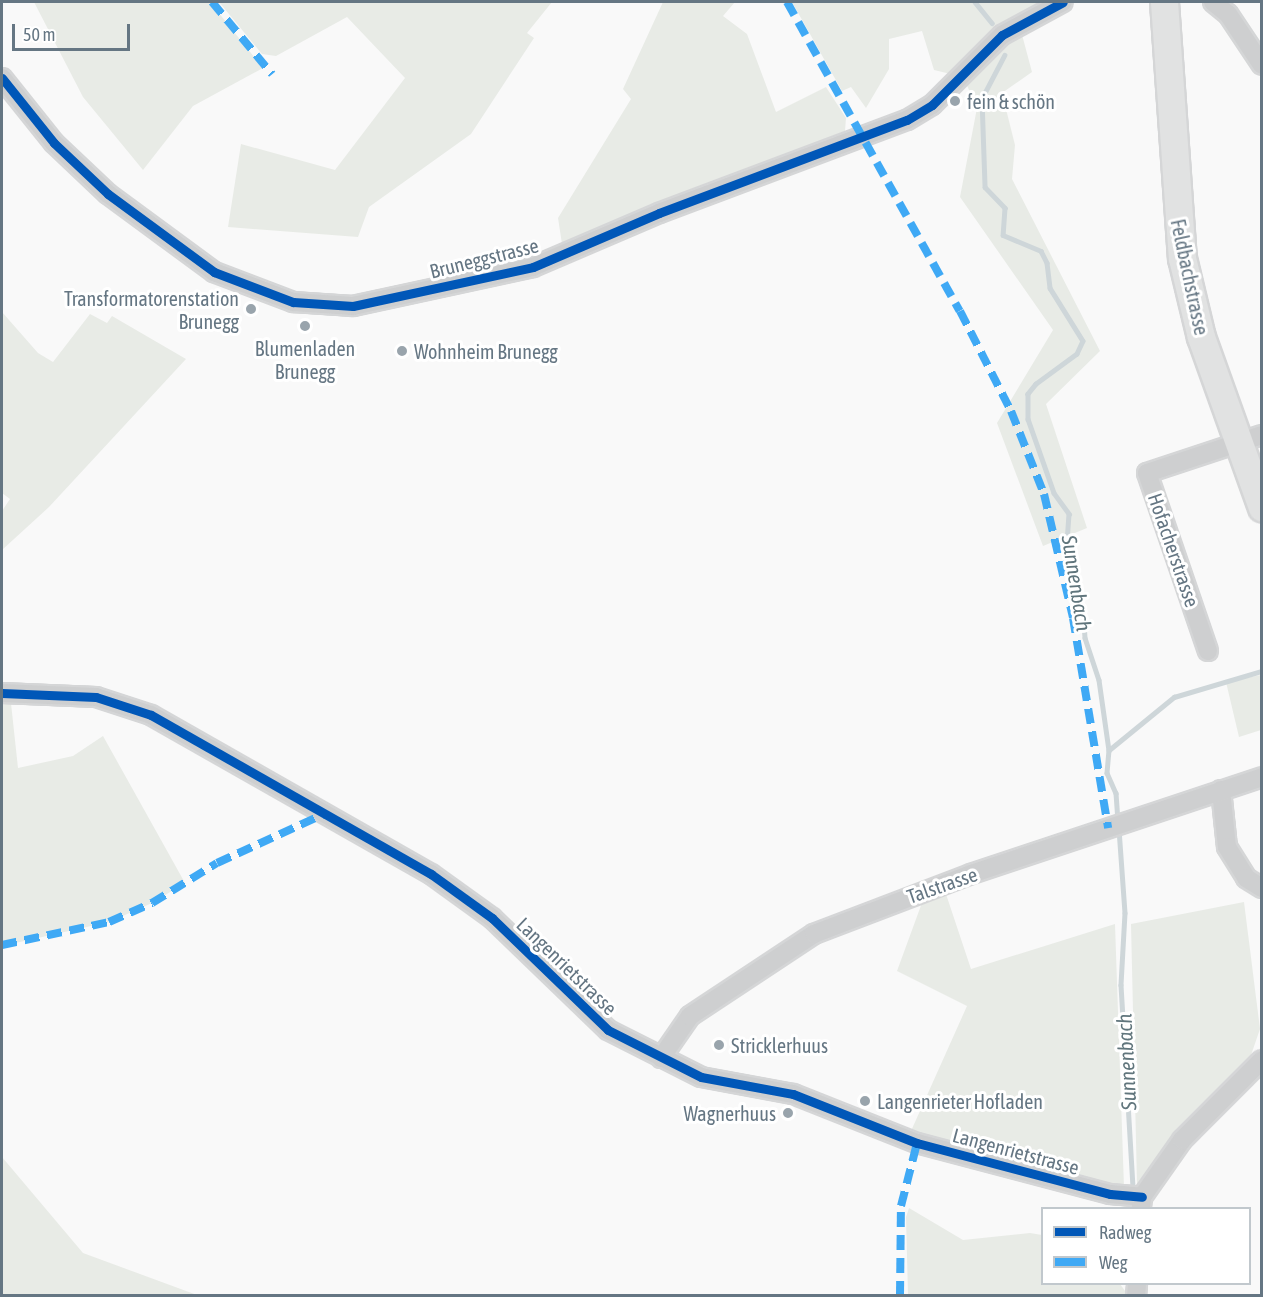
<!DOCTYPE html>
<html>
<head>
<meta charset="utf-8">
<style>
	body { margin:0 }
	#map { position:relative; width:1263px; height:1297px; overflow:hidden; background:#f9f9f9; font-family:"Asap Condensed",sans-serif }
	div>[style] { position:absolute }
	.green>* { inset:0; background:#e8ebe6 }
	.stream>* { height:4.5px; margin:-2.25px; padding:0 2.25px; transform-origin:2.25px; border-radius:2.25px; background:#ced6d9 }
	.roads { filter:drop-shadow(2px 0 #d5d6d7) drop-shadow(-2px 0 #d5d6d7) drop-shadow(0 2px #d5d6d7) drop-shadow(0 -2px #d5d6d7) }
	.minor>* { height:18px; margin:-9px; padding:0 9px; transform-origin:9px; border-radius:9px; background:#cecfd0 }
	.secondary>* { height:27px; margin:-13.5px; padding:0 13.5px; transform-origin:13.5px; border-radius:13.5px; background:#e1e2e2 }
	.quiet>* { height:8px; margin-top:-4px; transform-origin:0; background:repeating-linear-gradient(90deg,#3fa9f5 0 15px,transparent 0 23px) }
	.cycleway>* { height:9px; margin:-4.5px; padding:0 4.5px; transform-origin:4.5px; border-radius:4.5px; background:#0057b8 }
	.dots>* { width:16px; height:16px; translate:-50% -50%; box-sizing:border-box; border:3px solid #fff; border-radius:50% }
	span { translate:-50% -50%; white-space:nowrap; text-align:center; line-height:1.15; -webkit-text-stroke:6px #fff; paint-order:stroke }
	.poi-label { font-size:20px; color:#657683 }
	.left { translate:0 -50%; text-align:left }
	.right { translate:-100% -50%; text-align:right }
	.street-label { font-size:20px; color:#657683 }
	.water-label { font-size:21px; color:#60757c; font-style:italic }
	.frame { position:absolute; inset:0; border:3px solid #657683; pointer-events:none }
	.legend { position:absolute; left:1041px; top:1207px; width:210px; height:78px; box-sizing:border-box; background:#fff; border:2px solid #c1c8cd; margin:0; padding:8px 10px; list-style:none; font-size:18px; color:#657683 }
	.legend li { display:flex; align-items:center; gap:12px; height:30px }
	.legend b { width:30px; border:2px solid #c1c8cd }
	.scale { position:absolute; left:12px; top:24px; width:118px; height:27px; box-sizing:border-box; border:3px solid #657683; border-top:0; padding-left:8px; font-size:18px; line-height:21px; white-space:nowrap; color:#657683; -webkit-text-stroke:4px #fff; paint-order:stroke }
</style>
</head>
<body>
<div id="map">
	<div class="green">
		<i style="clip-path:polygon(34px 2px,210px 2px,263px 68px,193px 106px,143px 170px,83px 97px)"></i>
		<i style="clip-path:polygon(219px 2px,552px 2px,527px 33px,534px 38px,471px 134px,369px 207px,358px 237px,228px 227px,241px 144px,335px 170px,405px 78px,347px 17px,276px 56px,262px 54px)"></i>
		<i style="clip-path:polygon(663px 2px,735px 2px,723px 16px,747px 34px,776px 112px,826px 87px,846px 118px,845px 131px,562px 244px,558px 218px,631px 99px,623px 89px)"></i>
		<i style="clip-path:polygon(792px 2px,1037px 2px,1040px 12px,959px 76px,934px 70px,922px 31px,889px 39px,889px 69px,866px 108px,851px 87px,842px 91px)"></i>
		<i style="clip-path:polygon(1021px 31px,1032px 72px,1002px 93px,1015px 145px,1012px 179px,1100px 351px,1046px 404px,1087px 528px,1043px 546px,997px 423px,1053px 330px,960px 197px,977px 108px,965px 81px)"></i>
		<i style="clip-path:polygon(2px 312px,38px 353px,53px 362px,90px 314px,107px 323px,112px 316px,186px 359px,49px 507px,2px 550px,2px 511px,10px 499px,2px 493px)"></i>
		<i style="clip-path:polygon(1261px 675px,1261px 730px,1239px 737px,1226px 682px)"></i>
		<i style="clip-path:polygon(2px 693px,10px 694px,18px 768px,73px 756px,103px 736px,185px 883px,152px 903px,109px 922px,2px 946px)"></i>
		<i style="clip-path:polygon(945px 891px,971px 969px,1115px 924px,1124px 1187px,1115px 1188px,911px 1131px,967px 1006px,897px 971px,923px 900px)"></i>
		<i style="clip-path:polygon(1244px 902px,1260px 1029px,1250px 1058px,1137px 1184px,1131px 924px)"></i>
		<i style="clip-path:polygon(2px 1157px,83px 1253px,197px 1295px,2px 1295px)"></i>
		<i style="clip-path:polygon(909px 1208px,963px 1240px,1030px 1233px,1042px 1235px,1042px 1284px,1120px 1284px,1128px 1295px,908px 1295px,906px 1217px)"></i>
	</div>
	<div class="stream">
		<i style="left:975px;top:2px;width:27px;rotate:51deg"></i>
		<i style="left:1005px;top:55px;width:50px;rotate:117.6deg"></i>
		<i style="left:982px;top:99px;width:88px;rotate:88deg"></i>
		<i style="left:985px;top:187px;width:29px;rotate:46deg"></i>
		<i style="left:1005px;top:208px;width:27px;rotate:94deg"></i>
		<i style="left:1003px;top:235px;width:41px;rotate:22.8deg"></i>
		<i style="left:1041px;top:251px;width:13px;rotate:63deg"></i>
		<i style="left:1047px;top:263px;width:25px;rotate:83deg"></i>
		<i style="left:1050px;top:288px;width:62px;rotate:58.1deg"></i>
		<i style="left:1083px;top:341px;width:14px;rotate:115deg"></i>
		<i style="left:1077px;top:354px;width:51px;rotate:143.8deg"></i>
		<i style="left:1036px;top:384px;width:13px;rotate:129deg"></i>
		<i style="left:1028px;top:394px;width:25px;rotate:90deg"></i>
		<i style="left:1028px;top:419px;width:78px;rotate:70.6deg"></i>
		<i style="left:1054px;top:493px;width:26px;rotate:54deg"></i>
		<i style="left:1069px;top:514px;width:29px;rotate:94deg"></i>
		<i style="left:1067px;top:543px;width:46px;rotate:82.6deg"></i>
		<i style="left:1073px;top:589px;width:22px;rotate:63deg"></i>
		<i style="left:1083px;top:609px;width:29px;rotate:86deg"></i>
		<i style="left:1085px;top:638px;width:44px;rotate:71.6deg"></i>
		<i style="left:1099px;top:680px;width:71px;rotate:81.9deg"></i>
		<i style="left:1109px;top:750px;width:23px;rotate:95deg"></i>
		<i style="left:1107px;top:773px;width:22px;rotate:66deg"></i>
		<i style="left:1116px;top:793px;width:27px;rotate:86deg"></i>
		<i style="left:1109px;top:750px;width:84px;rotate:-39.2deg"></i>
		<i style="left:1174px;top:697px;width:92px;rotate:-16.5deg"></i>
		<i style="left:1119px;top:829px;width:84px;rotate:85.9deg"></i>
		<i style="left:1125px;top:913px;width:72px;rotate:93.2deg"></i>
		<i style="left:1121px;top:985px;width:203px;rotate:86.6deg"></i>
	</div>
	<div class="roads">
		<div class="minor">
			<i style="left:1213px;top:2px;width:19px;rotate:39deg"></i>
			<i style="left:1228px;top:14px;width:61px;rotate:56.3deg"></i>
			<i style="left:2px;top:78px;width:83px;rotate:51.3deg"></i>
			<i style="left:54px;top:143px;width:74px;rotate:43.4deg"></i>
			<i style="left:108px;top:194px;width:132px;rotate:36.3deg"></i>
			<i style="left:214px;top:272px;width:85px;rotate:20.8deg"></i>
			<i style="left:293px;top:302px;width:60px;rotate:3.8deg"></i>
			<i style="left:353px;top:306px;width:184px;rotate:-12.2deg"></i>
			<i style="left:533px;top:267px;width:137px;rotate:-23.2deg"></i>
			<i style="left:659px;top:213px;width:265px;rotate:-20.6deg"></i>
			<i style="left:907px;top:120px;width:29px;rotate:-31deg"></i>
			<i style="left:932px;top:105px;width:99px;rotate:-45deg"></i>
			<i style="left:1002px;top:35px;width:69px;rotate:-28.4deg"></i>
			<i style="left:1208px;top:651px;width:188px;rotate:-108.9deg"></i>
			<i style="left:1147px;top:473px;width:121px;rotate:-18.3deg"></i>
			<i style="left:2px;top:693px;width:94px;rotate:2.4deg"></i>
			<i style="left:96px;top:697px;width:58px;rotate:18.1deg"></i>
			<i style="left:151px;top:715px;width:322px;rotate:29.6deg"></i>
			<i style="left:431px;top:874px;width:75px;rotate:35.8deg"></i>
			<i style="left:492px;top:918px;width:161px;rotate:44deg"></i>
			<i style="left:608px;top:1030px;width:104px;rotate:26.8deg"></i>
			<i style="left:701px;top:1077px;width:94px;rotate:10.5deg"></i>
			<i style="left:793px;top:1094px;width:133px;rotate:21.6deg"></i>
			<i style="left:917px;top:1143px;width:200px;rotate:14.8deg"></i>
			<i style="left:1110px;top:1194px;width:32px;rotate:5deg"></i>
			<i style="left:1221px;top:790px;width:57px;rotate:84deg"></i>
			<i style="left:1227px;top:847px;width:36px;rotate:58deg"></i>
			<i style="left:1246px;top:878px;width:19px;rotate:32deg"></i>
			<i style="left:661px;top:1058px;width:51px;rotate:-55.4deg"></i>
			<i style="left:690px;top:1016px;width:149px;rotate:-33.5deg"></i>
			<i style="left:814px;top:934px;width:168px;rotate:-20.9deg"></i>
			<i style="left:971px;top:874px;width:307px;rotate:-18.4deg"></i>
			<i style="left:1141px;top:1207px;width:10px;rotate:-84deg"></i>
			<i style="left:1142px;top:1197px;width:70px;rotate:-54.9deg"></i>
			<i style="left:1182px;top:1140px;width:113px;rotate:-45deg"></i>
			<i style="left:1136px;top:1296px;width:12px;rotate:-85deg"></i>
		</div>
		<div class="secondary">
			<i style="left:1164px;top:2px;width:257px;rotate:86deg"></i>
			<i style="left:1182px;top:258px;width:81px;rotate:76.5deg"></i>
			<i style="left:1201px;top:337px;width:181px;rotate:70.3deg"></i>
		</div>
	</div>
	<div class="quiet">
		<i style="left:212px;top:2px;width:94px;rotate:50.2deg"></i>
		<i style="left:787px;top:2px;width:354px;rotate:60.8deg"></i>
		<i style="left:960px;top:311px;width:112px;rotate:63deg"></i>
		<i style="left:1011px;top:411px;width:89px;rotate:68.3deg"></i>
		<i style="left:1044px;top:494px;width:127px;rotate:76.8deg"></i>
		<i style="left:1073px;top:618px;width:213px;rotate:80.5deg"></i>
		<i style="left:2px;top:945px;width:109px;rotate:-12.1deg"></i>
		<i style="left:109px;top:922px;width:47px;rotate:-23.8deg"></i>
		<i style="left:152px;top:903px;width:76px;rotate:-31.6deg"></i>
		<i style="left:217px;top:863px;width:118px;rotate:-24.6deg"></i>
		<i style="left:900px;top:1296px;width:90px;rotate:-89.4deg"></i>
		<i style="left:901px;top:1206px;width:65px;rotate:-75.7deg"></i>
	</div>
	<div class="cycleway">
		<i style="left:2px;top:78px;width:83px;rotate:51.3deg"></i>
		<i style="left:54px;top:143px;width:74px;rotate:43.4deg"></i>
		<i style="left:108px;top:194px;width:132px;rotate:36.3deg"></i>
		<i style="left:214px;top:272px;width:85px;rotate:20.8deg"></i>
		<i style="left:293px;top:302px;width:60px;rotate:3.8deg"></i>
		<i style="left:353px;top:306px;width:184px;rotate:-12.2deg"></i>
		<i style="left:533px;top:267px;width:137px;rotate:-23.2deg"></i>
		<i style="left:659px;top:213px;width:265px;rotate:-20.6deg"></i>
		<i style="left:907px;top:120px;width:29px;rotate:-31deg"></i>
		<i style="left:932px;top:105px;width:99px;rotate:-45deg"></i>
		<i style="left:1002px;top:35px;width:69px;rotate:-28.4deg"></i>
		<i style="left:2px;top:693px;width:94px;rotate:2.4deg"></i>
		<i style="left:96px;top:697px;width:58px;rotate:18.1deg"></i>
		<i style="left:151px;top:715px;width:322px;rotate:29.6deg"></i>
		<i style="left:431px;top:874px;width:75px;rotate:35.8deg"></i>
		<i style="left:492px;top:918px;width:161px;rotate:44deg"></i>
		<i style="left:608px;top:1030px;width:104px;rotate:26.8deg"></i>
		<i style="left:701px;top:1077px;width:94px;rotate:10.5deg"></i>
		<i style="left:793px;top:1094px;width:133px;rotate:21.6deg"></i>
		<i style="left:917px;top:1143px;width:200px;rotate:14.8deg"></i>
		<i style="left:1110px;top:1194px;width:32px;rotate:5deg"></i>
	</div>
	<div class="dots">
		<i style="left:955px;top:101px;background:#99a4ac"></i>
		<i style="left:251px;top:309px;background:#99a4ac"></i>
		<i style="left:305px;top:326px;background:#99a4ac"></i>
		<i style="left:402px;top:351px;background:#99a4ac"></i>
		<i style="left:719px;top:1045px;background:#99a4ac"></i>
		<i style="left:865px;top:1101px;background:#99a4ac"></i>
		<i style="left:788px;top:1113px;background:#99a4ac"></i>
	</div>
	<div class="poi-label">
		<span class="left" style="left:967px;top:101px">fein &amp; schön</span>
		<span class="right" style="left:239px;top:310px">Transformatorenstation<br>Brunegg</span>
		<span style="left:305px;top:360px">Blumenladen<br>Brunegg</span>
		<span class="left" style="left:414px;top:351px">Wohnheim Brunegg</span>
		<span class="left" style="left:731px;top:1045px">Stricklerhuus</span>
		<span class="left" style="left:877px;top:1101px">Langenrieter Hofladen</span>
		<span class="right" style="left:776px;top:1113px">Wagnerhuus</span>
	</div>
	<div class="street-label">
		<span style="left:484px;top:258px;rotate:-14deg">Bruneggstrasse</span>
		<span style="left:1190px;top:277px;rotate:78deg">Feldbachstrasse</span>
		<span style="left:1174px;top:550px;rotate:71deg">Hofacherstrasse</span>
		<span style="left:942px;top:885px;rotate:-19deg">Talstrasse</span>
		<span style="left:567px;top:966px;rotate:44deg">Langenrietstrasse</span>
		<span style="left:1016px;top:1151px;rotate:15deg">Langenrietstrasse</span>
	</div>
	<div class="water-label">
		<span style="left:1077px;top:583px;rotate:81deg">Sunnenbach</span>
		<span style="left:1126px;top:1062px;rotate:-93deg">Sunnenbach</span>
	</div>
	<div class="frame"></div>
	<ul class="legend">
	<li><b style="height:8px;background:#0057b8"></b>Radweg</li>
	<li><b style="height:8px;background:#3fa9f5"></b>Weg</li>
	</ul>
	<div class="scale">50 m</div>
</div>
</body>
</html>
